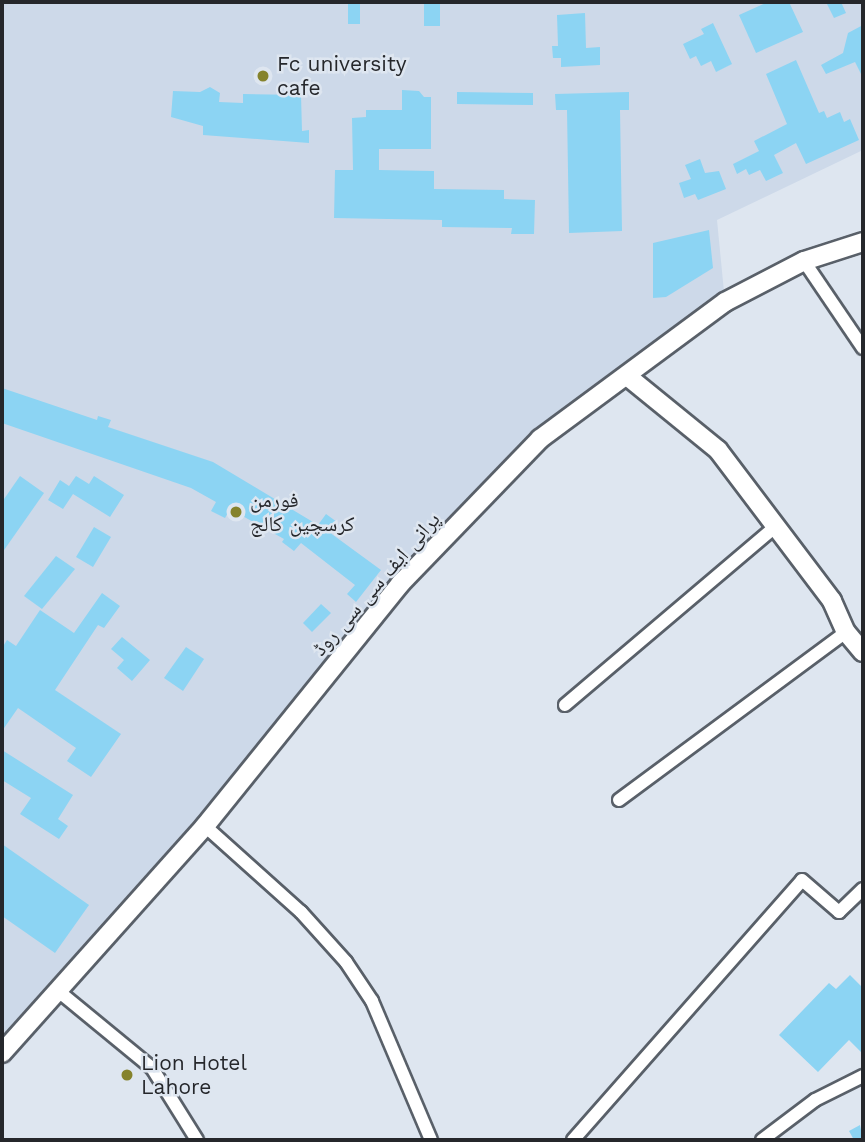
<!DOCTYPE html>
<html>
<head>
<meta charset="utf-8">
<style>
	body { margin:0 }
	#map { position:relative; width:865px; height:1142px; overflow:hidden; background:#dee6f0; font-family:"Work Sans","Noto Naskh Arabic",sans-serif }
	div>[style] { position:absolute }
	.built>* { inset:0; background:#cdd9e9 }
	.building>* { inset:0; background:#8cd4f3 }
	.roads { filter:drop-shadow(2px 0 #596069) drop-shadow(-2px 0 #596069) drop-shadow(0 2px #596069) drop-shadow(0 -2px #596069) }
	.street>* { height:12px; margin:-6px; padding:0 6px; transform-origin:6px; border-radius:6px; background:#fff }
	.secondary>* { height:18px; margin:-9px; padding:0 9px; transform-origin:9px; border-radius:9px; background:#fff }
	.dots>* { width:19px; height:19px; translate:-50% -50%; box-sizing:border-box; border:4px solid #dee6f0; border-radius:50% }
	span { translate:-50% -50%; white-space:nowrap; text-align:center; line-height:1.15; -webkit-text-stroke:5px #dee6f0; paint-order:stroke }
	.poi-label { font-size:21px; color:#25272b }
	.left { translate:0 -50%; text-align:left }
	.street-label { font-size:21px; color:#25272b }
	.frame { position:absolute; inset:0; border:4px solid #25272b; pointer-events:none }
</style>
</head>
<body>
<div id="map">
	<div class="built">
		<i style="clip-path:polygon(2px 2px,863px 2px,863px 150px,717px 220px,725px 302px,540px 439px,400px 584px,2px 1057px)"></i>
	</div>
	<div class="building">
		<i style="clip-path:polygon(348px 2px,360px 2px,360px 24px,348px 24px)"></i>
		<i style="clip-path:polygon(424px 2px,440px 2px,440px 26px,424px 26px)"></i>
		<i style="clip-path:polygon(768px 2px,789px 2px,803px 32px,756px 53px,739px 15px)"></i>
		<i style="clip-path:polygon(826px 2px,841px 2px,846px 13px,834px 18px)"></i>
		<i style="clip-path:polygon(585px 13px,586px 48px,600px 47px,600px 65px,561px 67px,561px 58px,553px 58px,552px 46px,558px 46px,557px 15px)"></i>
		<i style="clip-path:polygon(713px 23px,732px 64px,716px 72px,711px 61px,701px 66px,696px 56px,690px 59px,683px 44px,704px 34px,701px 29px)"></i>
		<i style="clip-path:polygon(863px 25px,863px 78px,855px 62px,826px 74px,821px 65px,843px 53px,848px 33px)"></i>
		<i style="clip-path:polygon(796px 60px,819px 113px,824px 111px,827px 118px,840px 112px,844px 122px,850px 119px,859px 140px,806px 164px,796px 143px,774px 155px,783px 173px,766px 181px,760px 170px,749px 175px,746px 169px,737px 174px,733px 164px,759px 151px,754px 141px,787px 124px,766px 74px)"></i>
		<i style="clip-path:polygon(210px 87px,220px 93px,219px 102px,243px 103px,243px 94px,301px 95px,302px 131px,309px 130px,309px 143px,203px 135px,203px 126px,171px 117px,173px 91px,200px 92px)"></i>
		<i style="clip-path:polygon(402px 90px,419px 91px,424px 97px,431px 97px,431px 149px,379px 149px,379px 170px,434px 171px,434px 189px,504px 190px,504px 199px,535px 200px,534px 234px,511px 234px,512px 228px,442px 227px,442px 220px,334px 218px,335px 170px,353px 170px,352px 118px,366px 117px,366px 110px,402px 110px)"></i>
		<i style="clip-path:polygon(457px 92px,533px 93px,533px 105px,457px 104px)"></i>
		<i style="clip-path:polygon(629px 92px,629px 110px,620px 110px,622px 231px,569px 233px,567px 110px,556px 110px,555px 94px)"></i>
		<i style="clip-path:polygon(700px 159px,705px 173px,719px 171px,726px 189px,698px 200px,695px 194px,684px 198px,679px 183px,691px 179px,685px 165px)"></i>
		<i style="clip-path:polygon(709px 230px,713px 268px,666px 297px,653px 298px,653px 243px)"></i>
		<i style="clip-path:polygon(2px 388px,97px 420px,98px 416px,111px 420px,108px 427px,213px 462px,318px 525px,326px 514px,337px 522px,329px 532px,381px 570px,356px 602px,347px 594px,355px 585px,301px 543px,294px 551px,282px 542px,284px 539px,230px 509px,225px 518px,211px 511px,216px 502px,191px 488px,2px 423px)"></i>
		<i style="clip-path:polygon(20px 476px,44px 493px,2px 553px,2px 502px)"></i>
		<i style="clip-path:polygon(76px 476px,89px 484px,94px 476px,124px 495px,110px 517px,73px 494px,63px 509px,48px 500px,60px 480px,69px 486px)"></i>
		<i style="clip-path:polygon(94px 527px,111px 537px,93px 567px,76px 557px)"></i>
		<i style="clip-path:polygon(56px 556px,75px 569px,42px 609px,24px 596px)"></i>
		<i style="clip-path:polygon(102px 593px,120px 606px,104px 628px,98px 625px,55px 690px,121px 734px,91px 777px,67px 761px,76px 748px,18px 708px,2px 731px,2px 648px,7px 640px,16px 646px,40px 610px,74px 633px)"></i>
		<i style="clip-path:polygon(321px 604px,331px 613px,312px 632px,303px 623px)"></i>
		<i style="clip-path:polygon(122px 637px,150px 660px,132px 681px,117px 668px,124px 660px,111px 649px)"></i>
		<i style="clip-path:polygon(186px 647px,204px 659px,183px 691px,164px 678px)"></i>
		<i style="clip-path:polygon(2px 750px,73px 795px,58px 819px,68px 826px,59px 839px,20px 814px,31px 798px,2px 780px)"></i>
		<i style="clip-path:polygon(2px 844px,89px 905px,55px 953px,2px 916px)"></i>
		<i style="clip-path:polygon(850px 975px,863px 988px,863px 1054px,849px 1040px,818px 1072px,779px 1035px,829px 983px,836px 989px)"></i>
		<i style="clip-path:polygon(860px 1125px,863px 1140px,854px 1140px,849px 1131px)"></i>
	</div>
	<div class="roads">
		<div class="street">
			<i style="left:804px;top:261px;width:105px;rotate:55.9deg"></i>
			<i style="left:565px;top:705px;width:277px;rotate:-40.3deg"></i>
			<i style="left:619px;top:800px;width:282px;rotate:-36.5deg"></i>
			<i style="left:205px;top:826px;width:129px;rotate:41.9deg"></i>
			<i style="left:301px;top:912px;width:67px;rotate:48deg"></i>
			<i style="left:346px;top:962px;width:47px;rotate:56.3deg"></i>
			<i style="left:372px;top:1001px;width:151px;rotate:67deg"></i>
			<i style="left:57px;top:990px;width:123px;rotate:39.4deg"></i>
			<i style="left:152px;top:1068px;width:85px;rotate:58deg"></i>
			<i style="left:573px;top:1140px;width:346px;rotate:-48.6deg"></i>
			<i style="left:802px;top:880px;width:49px;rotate:40.9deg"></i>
			<i style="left:839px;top:912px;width:33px;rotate:-44deg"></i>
			<i style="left:762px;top:1140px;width:66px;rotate:-37deg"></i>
			<i style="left:815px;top:1100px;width:54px;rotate:-26.6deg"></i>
		</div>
		<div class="secondary">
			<i style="left:627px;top:376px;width:117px;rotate:39.1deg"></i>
			<i style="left:718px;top:450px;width:189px;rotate:52.9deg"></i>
			<i style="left:832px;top:601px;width:34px;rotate:66deg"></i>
			<i style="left:846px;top:632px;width:26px;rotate:50deg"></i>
			<i style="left:2px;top:1053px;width:305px;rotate:-48.2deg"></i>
			<i style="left:205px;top:826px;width:311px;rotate:-51.1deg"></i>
			<i style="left:400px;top:584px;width:202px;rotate:-46deg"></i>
			<i style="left:540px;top:439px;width:230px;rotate:-36.5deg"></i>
			<i style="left:725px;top:302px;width:89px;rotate:-27.4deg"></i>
			<i style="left:804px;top:261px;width:62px;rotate:-17.9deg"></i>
		</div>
	</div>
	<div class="dots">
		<i style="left:263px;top:76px;background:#85832c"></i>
		<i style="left:236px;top:512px;background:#85832c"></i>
		<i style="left:127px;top:1075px;background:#85832c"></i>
	</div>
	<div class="poi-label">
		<span class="left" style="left:277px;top:76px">Fc university<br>cafe</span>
		<span class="left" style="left:250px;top:512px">فورمن<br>کرسچین کالج</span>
		<span class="left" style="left:141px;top:1075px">Lion Hotel<br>Lahore</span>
	</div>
	<div class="street-label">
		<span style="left:376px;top:584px;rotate:-49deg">پرانی ایف سی سی روڈ</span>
	</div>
	<div class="frame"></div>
</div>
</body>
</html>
